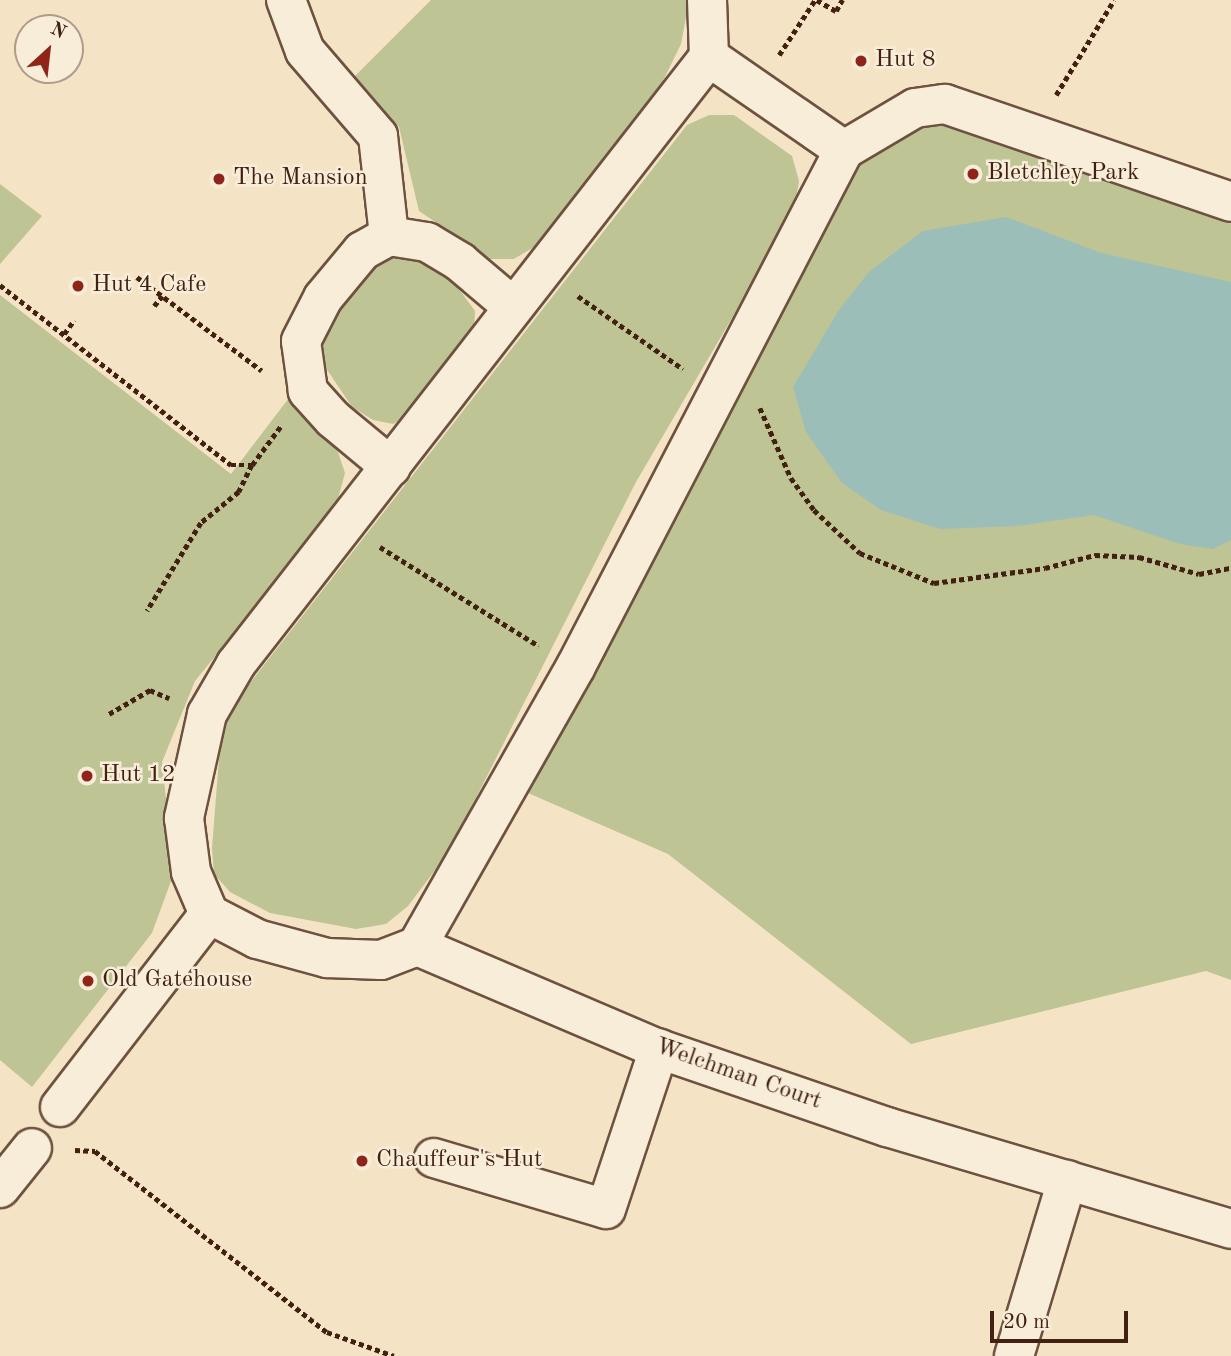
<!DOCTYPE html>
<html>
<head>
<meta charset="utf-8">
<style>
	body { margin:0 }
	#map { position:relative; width:1231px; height:1356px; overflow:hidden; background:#f4e4c5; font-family:"Old Standard TT",serif }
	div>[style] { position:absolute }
	.green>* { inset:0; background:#bec493 }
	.water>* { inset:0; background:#9cbeb8 }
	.path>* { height:4.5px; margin-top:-2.25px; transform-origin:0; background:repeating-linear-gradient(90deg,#422012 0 5px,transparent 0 8.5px) }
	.roads { filter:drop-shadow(2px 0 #6e513f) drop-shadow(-2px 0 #6e513f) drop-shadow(0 2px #6e513f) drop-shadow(0 -2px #6e513f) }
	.minor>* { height:38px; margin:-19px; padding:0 19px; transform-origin:19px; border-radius:19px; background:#f8edd9 }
	.dots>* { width:19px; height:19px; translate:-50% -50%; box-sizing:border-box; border:4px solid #f8edd9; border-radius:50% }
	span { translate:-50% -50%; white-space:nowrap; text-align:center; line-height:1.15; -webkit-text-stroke:5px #f8edd9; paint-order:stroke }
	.poi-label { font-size:24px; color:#422012 }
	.left { translate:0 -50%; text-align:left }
	.street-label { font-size:24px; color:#422012 }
	.north { position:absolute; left:14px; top:14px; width:70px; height:70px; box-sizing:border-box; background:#f8edd9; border:2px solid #af9b89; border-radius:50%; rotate:27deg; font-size:19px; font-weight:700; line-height:28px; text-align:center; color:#422012 }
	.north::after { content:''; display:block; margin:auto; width:24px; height:32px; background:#8f2418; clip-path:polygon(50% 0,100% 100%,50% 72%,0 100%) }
	.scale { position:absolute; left:990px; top:1311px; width:138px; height:32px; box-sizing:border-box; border:4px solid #422012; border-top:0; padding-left:9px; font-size:21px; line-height:24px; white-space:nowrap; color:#422012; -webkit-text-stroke:5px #f8edd9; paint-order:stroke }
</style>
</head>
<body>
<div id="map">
	<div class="green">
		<i style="clip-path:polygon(431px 0,689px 0,681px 44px,660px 87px,539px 244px,514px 259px,490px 259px,419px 211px,399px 127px,355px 76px)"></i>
		<i style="clip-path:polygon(709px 115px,734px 115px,792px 156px,799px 181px,794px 212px,636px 482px,448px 853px,408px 906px,386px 924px,356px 929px,270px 913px,230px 892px,214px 874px,212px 848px,221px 733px,235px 702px,687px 125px)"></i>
		<i style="clip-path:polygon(966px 117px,1231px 214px,1231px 980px,1206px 971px,911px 1044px,668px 854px,528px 793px,648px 572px,857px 161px,931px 121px)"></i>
		<i style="clip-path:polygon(0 184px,42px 216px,0 264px)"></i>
		<i style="clip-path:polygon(394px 255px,423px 260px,447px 273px,475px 311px,474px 330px,414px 413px,393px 424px,373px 420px,352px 407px,324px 365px,320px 345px,327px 321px,368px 266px)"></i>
		<i style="clip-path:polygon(0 295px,231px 474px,292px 394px,338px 452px,345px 473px,338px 499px,325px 521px,195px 681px,162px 762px,174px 873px,152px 933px,32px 1087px,0 1060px)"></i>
	</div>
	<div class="water">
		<i style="clip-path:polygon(1006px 217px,1101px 253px,1231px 282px,1231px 540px,1213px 549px,1180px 544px,1094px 515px,1017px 526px,940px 529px,881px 510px,842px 483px,806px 432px,793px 387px,839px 310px,869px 272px,923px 231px)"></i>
	</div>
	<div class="path">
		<i style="left:817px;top:0;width:22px;rotate:30deg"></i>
		<i style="left:836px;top:11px;width:13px;rotate:-61deg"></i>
		<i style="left:779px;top:55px;width:66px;rotate:-56.8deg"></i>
		<i style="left:1056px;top:95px;width:111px;rotate:-58.6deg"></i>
		<i style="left:137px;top:277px;width:156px;rotate:36.9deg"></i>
		<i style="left:0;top:285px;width:293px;rotate:37.9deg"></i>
		<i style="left:231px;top:465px;width:21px"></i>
		<i style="left:252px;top:465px;width:30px;rotate:116deg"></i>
		<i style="left:239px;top:492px;width:49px;rotate:140.8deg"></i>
		<i style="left:201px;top:523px;width:103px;rotate:121.5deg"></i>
		<i style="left:578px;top:296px;width:128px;rotate:34.8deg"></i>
		<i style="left:154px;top:306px;width:13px;rotate:-51deg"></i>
		<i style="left:64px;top:334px;width:17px;rotate:-54deg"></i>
		<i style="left:760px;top:408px;width:77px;rotate:66.1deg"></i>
		<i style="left:791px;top:478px;width:39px;rotate:54deg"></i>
		<i style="left:814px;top:510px;width:63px;rotate:43.1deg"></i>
		<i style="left:860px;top:553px;width:80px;rotate:22.1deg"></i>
		<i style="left:934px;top:583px;width:112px;rotate:-7.7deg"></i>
		<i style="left:1045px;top:568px;width:52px;rotate:-14.6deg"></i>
		<i style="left:1095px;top:555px;width:44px;rotate:2.6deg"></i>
		<i style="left:1139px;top:557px;width:62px;rotate:15.8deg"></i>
		<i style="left:1199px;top:574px;width:33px;rotate:-11deg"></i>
		<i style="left:252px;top:465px;width:49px;rotate:-53.4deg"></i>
		<i style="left:380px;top:547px;width:187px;rotate:31.9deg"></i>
		<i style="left:109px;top:714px;width:48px;rotate:-30.3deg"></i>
		<i style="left:150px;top:690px;width:21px;rotate:23deg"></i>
		<i style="left:75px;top:1150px;width:20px;rotate:3deg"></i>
		<i style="left:95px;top:1151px;width:294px;rotate:38deg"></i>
		<i style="left:327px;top:1332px;width:71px;rotate:19.7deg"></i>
	</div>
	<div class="roads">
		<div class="minor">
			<i style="left:286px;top:0;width:54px;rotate:69.6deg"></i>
			<i style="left:305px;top:51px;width:112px;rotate:49.3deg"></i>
			<i style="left:378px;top:136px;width:101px;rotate:83.7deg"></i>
			<i style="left:707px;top:0;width:57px;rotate:88deg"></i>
			<i style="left:709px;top:57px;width:770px;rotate:127.93deg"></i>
			<i style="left:236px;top:664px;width:58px;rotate:120.1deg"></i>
			<i style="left:207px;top:714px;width:107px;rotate:102.5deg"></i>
			<i style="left:184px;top:818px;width:54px;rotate:82.6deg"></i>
			<i style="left:191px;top:872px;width:46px;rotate:66.8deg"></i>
			<i style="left:209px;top:914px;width:54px;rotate:27.5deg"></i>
			<i style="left:257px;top:939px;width:73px;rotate:15.2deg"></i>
			<i style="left:327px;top:958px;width:54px;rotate:2.1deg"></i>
			<i style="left:381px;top:960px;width:39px;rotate:-21deg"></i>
			<i style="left:417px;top:946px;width:320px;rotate:-60.4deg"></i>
			<i style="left:575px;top:668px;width:584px;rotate:-62.56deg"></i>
			<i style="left:709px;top:57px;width:164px;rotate:34.6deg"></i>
			<i style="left:844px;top:150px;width:82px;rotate:-30.6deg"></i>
			<i style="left:915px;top:108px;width:30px;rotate:-8deg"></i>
			<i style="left:945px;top:104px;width:302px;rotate:18.9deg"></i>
			<i style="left:391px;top:467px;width:75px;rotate:-140.4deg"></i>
			<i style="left:333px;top:419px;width:38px;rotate:-132deg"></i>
			<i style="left:308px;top:391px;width:50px;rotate:-98deg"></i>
			<i style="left:301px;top:341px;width:48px;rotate:-62.9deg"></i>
			<i style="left:323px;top:298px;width:61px;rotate:-50.3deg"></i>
			<i style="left:362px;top:251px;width:31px;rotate:-29deg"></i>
			<i style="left:389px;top:236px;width:38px;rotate:9deg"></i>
			<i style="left:427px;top:242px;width:39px;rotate:31deg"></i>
			<i style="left:460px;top:262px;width:68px;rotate:40.2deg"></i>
			<i style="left:417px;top:946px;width:263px;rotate:23.1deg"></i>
			<i style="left:659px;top:1049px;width:241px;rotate:18.9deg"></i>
			<i style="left:887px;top:1127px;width:359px;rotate:16.5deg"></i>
			<i style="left:60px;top:1107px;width:244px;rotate:-52.3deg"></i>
			<i style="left:434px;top:1158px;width:179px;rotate:16.5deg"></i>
			<i style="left:606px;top:1209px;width:169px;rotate:-71.7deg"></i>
			<i style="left:0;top:1188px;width:51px;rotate:-51.3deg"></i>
			<i style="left:1014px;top:1356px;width:184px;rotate:-73.2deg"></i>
		</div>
	</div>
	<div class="dots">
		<i style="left:861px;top:61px;background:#8f2418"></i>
		<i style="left:973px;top:174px;background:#8f2418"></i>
		<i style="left:219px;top:179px;background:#8f2418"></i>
		<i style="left:78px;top:286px;background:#8f2418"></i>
		<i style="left:87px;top:776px;background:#8f2418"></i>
		<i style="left:88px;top:981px;background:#8f2418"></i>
		<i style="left:362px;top:1161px;background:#8f2418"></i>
	</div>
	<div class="poi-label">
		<span class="left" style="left:875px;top:61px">Hut 8</span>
		<span class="left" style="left:987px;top:174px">Bletchley Park</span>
		<span class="left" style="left:233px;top:179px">The Mansion</span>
		<span class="left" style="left:92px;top:286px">Hut 4 Cafe</span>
		<span class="left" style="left:101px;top:776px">Hut 12</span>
		<span class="left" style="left:102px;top:981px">Old Gatehouse</span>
		<span class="left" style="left:376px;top:1161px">Chauffeur's Hut</span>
	</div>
	<div class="street-label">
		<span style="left:738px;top:1075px;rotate:19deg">Welchman Court</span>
	</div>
	<div class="north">N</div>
	<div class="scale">20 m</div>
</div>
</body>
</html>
